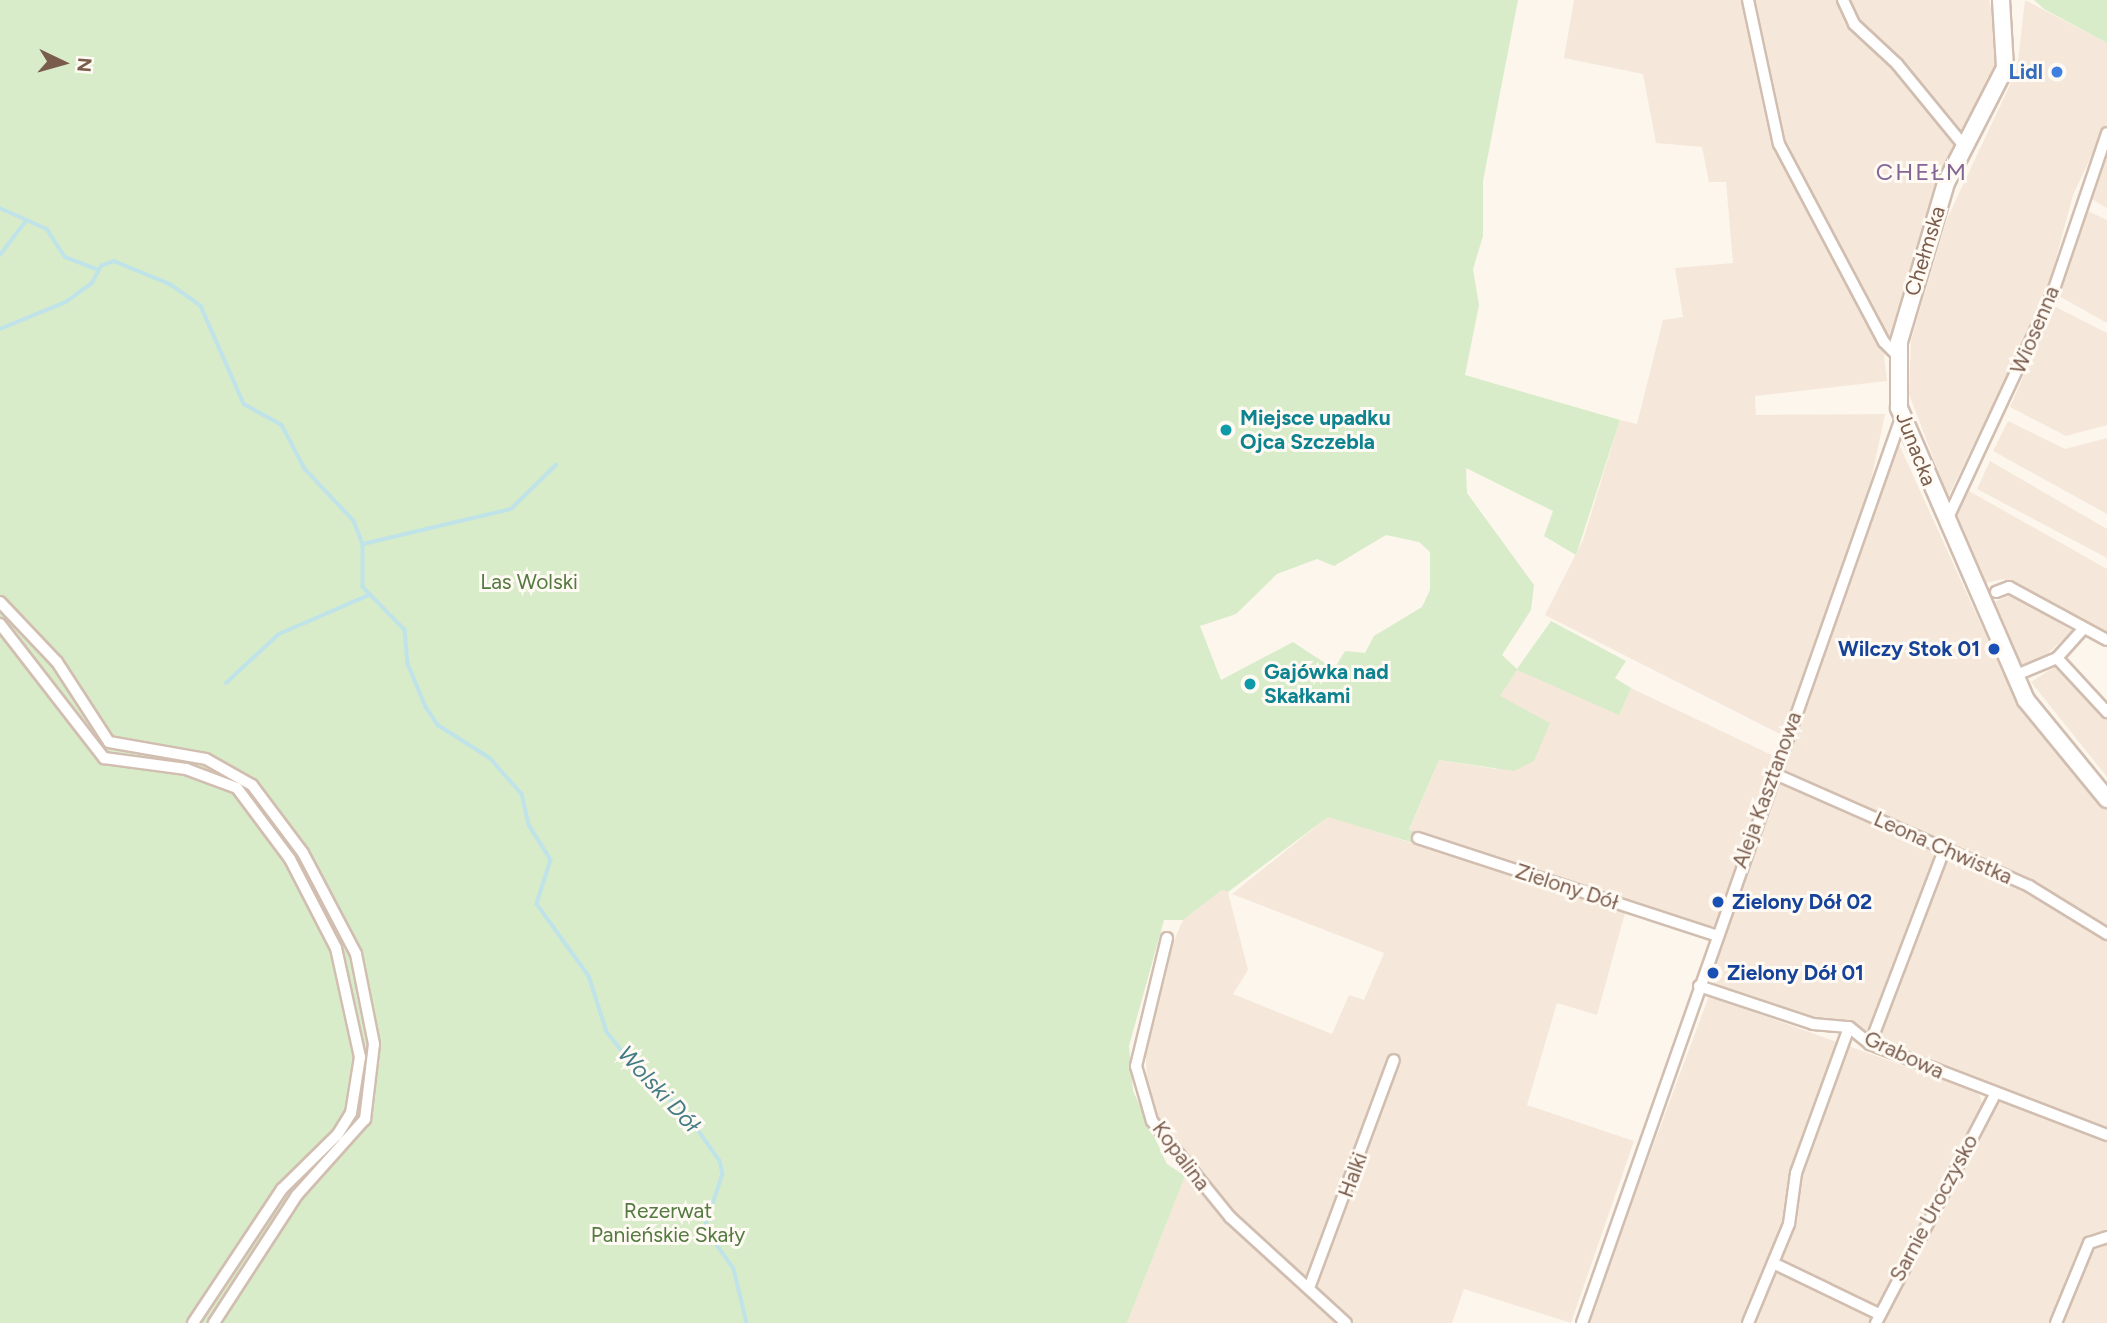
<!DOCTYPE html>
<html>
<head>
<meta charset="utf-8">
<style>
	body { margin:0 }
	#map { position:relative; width:2107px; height:1323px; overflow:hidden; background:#fdf6ec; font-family:Figtree,sans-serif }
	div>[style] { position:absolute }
	.residential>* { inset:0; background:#f5e8da }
	.green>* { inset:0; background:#d8ecc9 }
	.stream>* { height:3.5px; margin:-1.75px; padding:0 1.75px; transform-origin:1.75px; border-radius:1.75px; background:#bfe3e8 }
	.roads { filter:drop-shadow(2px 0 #d1beb0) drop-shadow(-2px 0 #d1beb0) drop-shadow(0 2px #d1beb0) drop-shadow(0 -2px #d1beb0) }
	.street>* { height:10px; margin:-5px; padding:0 5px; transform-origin:5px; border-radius:5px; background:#fff }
	.secondary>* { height:16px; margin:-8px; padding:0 8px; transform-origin:8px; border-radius:8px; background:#fff }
	.dots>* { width:19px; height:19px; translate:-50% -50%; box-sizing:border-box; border:4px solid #fffaf3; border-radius:50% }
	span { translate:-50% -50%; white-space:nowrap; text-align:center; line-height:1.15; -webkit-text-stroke:6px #fffaf3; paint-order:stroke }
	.shop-label { font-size:21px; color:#366cbe; font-weight:700 }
	.right { translate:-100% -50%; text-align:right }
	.street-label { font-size:21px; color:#7a5c4d }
	.culture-label { font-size:21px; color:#0d838f; font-weight:700 }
	.left { translate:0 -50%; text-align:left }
	.park-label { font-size:21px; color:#537a41 }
	.transit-label { font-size:21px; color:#164399; font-weight:700 }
	.water-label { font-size:23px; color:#437c86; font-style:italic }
	.quarter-label { font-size:24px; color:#846695; letter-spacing:2px }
	.north { position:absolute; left:28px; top:28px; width:70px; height:70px; -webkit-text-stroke:5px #fffaf3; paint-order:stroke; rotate:95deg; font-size:19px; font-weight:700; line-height:28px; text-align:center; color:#7a5c4d }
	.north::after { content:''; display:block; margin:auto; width:24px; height:32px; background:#7a5c4d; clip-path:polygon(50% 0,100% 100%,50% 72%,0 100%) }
</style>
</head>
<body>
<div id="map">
	<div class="residential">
		<i style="clip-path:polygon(1574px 0,1989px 0,2000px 46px,1998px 75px,1924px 231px,1884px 356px,1887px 381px,1755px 396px,1756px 415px,1885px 414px,1871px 481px,1784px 736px,1545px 615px,1583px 540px,1620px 420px,1637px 424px,1663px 320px,1683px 317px,1675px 268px,1733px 263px,1726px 182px,1709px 182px,1702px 147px,1656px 143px,1643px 74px,1564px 58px)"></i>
		<i style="clip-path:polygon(2025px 0,2107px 43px,2107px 123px,2073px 195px,2046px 296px,1948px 497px,1909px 394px,1911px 340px,1946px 221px,2017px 70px)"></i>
		<i style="clip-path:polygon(2107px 142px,2107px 208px,2085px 195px)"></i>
		<i style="clip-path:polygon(2083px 209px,2107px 220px,2107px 323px,2059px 296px)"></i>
		<i style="clip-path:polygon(2054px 306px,2107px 333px,2107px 425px,2066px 436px,2010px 407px)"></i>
		<i style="clip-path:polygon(2008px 421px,2065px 449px,2107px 438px,2107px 514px,1993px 451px)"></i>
		<i style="clip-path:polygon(1897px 440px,2017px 704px,2107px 802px,2107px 1131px,1709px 981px)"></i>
		<i style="clip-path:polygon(1990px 461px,2107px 529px,2107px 558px,1977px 489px)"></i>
		<i style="clip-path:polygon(1969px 491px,2107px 569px,2107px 632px,2004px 579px,1985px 583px,1953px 522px)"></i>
		<i style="clip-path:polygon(2014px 594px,2072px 631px,2042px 659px,2017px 666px,1991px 603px)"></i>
		<i style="clip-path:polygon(2056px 666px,2107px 719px,2107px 777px,2031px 682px)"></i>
		<i style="clip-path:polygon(1517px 669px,1618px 714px,1631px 688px,1776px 757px,1715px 925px,1706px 929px,1409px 831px,1439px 760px,1496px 769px,1500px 696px)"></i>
		<i style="clip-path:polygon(1329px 816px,1625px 913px,1597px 1015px,1557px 1003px,1527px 1105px,1634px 1141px,1571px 1323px,1464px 1289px,1452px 1323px,1127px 1323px,1189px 1164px,1160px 1128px,1148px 1092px,1145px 1046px,1166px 959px,1183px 920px,1222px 890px,1228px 892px,1248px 970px,1233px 994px,1332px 1034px,1349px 995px,1364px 1000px,1384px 953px,1232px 894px)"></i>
		<i style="clip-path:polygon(1709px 996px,1979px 1093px,1983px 1106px,1897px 1264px,1873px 1323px,1587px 1323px)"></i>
		<i style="clip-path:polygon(2002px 1100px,2107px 1140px,2107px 1323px,1880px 1323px,1993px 1104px)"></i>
	</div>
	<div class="green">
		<i style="clip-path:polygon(evenodd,0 0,1518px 0,1483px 181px,1483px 236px,1473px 269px,1479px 305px,1465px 375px,1620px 420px,1576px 555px,1544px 536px,1553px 511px,1466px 468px,1467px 493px,1534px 585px,1531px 610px,1502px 655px,1517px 669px,1551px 621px,1626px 661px,1615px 678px,1631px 688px,1619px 715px,1517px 670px,1500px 696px,1550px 723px,1534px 761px,1514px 771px,1439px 760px,1409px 830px,1424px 835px,1417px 844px,1328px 817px,1228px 892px,1222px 890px,1183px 920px,1164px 920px,1129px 1046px,1133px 1091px,1167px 1164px,1185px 1176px,1127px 1323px,0 1323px,0 0,1386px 535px,1419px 542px,1430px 552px,1430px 590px,1422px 607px,1374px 636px,1365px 653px,1345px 651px,1334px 669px,1293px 642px,1221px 680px,1200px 626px,1236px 614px,1277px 574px,1317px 559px,1334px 566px,1386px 535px)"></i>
		<i style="clip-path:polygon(2034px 0,2107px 0,2107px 43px,2044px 9px)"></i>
	</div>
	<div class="stream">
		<i style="left:0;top:208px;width:51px;rotate:24.1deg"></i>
		<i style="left:47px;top:229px;width:33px;rotate:57deg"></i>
		<i style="left:65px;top:257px;width:34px;rotate:21deg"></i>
		<i style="left:0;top:255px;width:43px;rotate:-52.6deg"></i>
		<i style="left:0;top:329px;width:71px;rotate:-22.2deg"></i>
		<i style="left:66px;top:302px;width:32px;rotate:-36deg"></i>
		<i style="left:92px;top:283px;width:19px;rotate:-62deg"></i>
		<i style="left:101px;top:266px;width:14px;rotate:-21deg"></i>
		<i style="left:114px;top:261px;width:61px;rotate:22.3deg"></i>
		<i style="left:170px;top:284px;width:38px;rotate:35deg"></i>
		<i style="left:201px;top:306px;width:107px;rotate:66.3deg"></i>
		<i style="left:244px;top:404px;width:43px;rotate:28.9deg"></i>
		<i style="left:282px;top:425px;width:50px;rotate:62.4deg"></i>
		<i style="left:305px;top:469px;width:71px;rotate:46.7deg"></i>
		<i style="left:354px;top:521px;width:25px;rotate:69deg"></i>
		<i style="left:363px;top:544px;width:43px;rotate:90deg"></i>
		<i style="left:363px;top:587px;width:60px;rotate:45.7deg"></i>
		<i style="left:405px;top:630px;width:34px;rotate:85deg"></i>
		<i style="left:408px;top:664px;width:47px;rotate:67.3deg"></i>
		<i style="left:426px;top:707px;width:22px;rotate:56deg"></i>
		<i style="left:438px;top:725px;width:62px;rotate:32.4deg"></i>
		<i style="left:490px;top:758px;width:48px;rotate:48.4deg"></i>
		<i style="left:522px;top:794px;width:32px;rotate:77deg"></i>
		<i style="left:529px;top:825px;width:41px;rotate:57.8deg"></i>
		<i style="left:551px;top:860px;width:46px;rotate:107.7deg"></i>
		<i style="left:537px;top:904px;width:89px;rotate:54.2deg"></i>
		<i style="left:589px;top:976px;width:59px;rotate:72.2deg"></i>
		<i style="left:607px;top:1032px;width:60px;rotate:51deg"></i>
		<i style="left:645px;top:1079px;width:50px;rotate:38.5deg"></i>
		<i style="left:684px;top:1110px;width:62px;rotate:54.8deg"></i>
		<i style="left:720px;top:1161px;width:13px;rotate:77deg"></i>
		<i style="left:723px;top:1174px;width:57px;rotate:108.4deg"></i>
		<i style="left:705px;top:1228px;width:50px;rotate:54.7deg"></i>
		<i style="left:734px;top:1269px;width:56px;rotate:76.5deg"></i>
		<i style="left:363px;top:544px;width:152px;rotate:-13.3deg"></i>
		<i style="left:511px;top:509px;width:63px;rotate:-44.4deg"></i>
		<i style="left:226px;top:683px;width:72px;rotate:-42.8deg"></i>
		<i style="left:279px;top:634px;width:96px;rotate:-23.4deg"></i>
	</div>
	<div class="roads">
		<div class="street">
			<i style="left:1748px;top:0;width:147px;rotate:77.9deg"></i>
			<i style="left:1779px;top:144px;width:224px;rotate:62.1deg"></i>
			<i style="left:1884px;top:342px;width:20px;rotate:45deg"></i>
			<i style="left:1843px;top:0;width:26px;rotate:65deg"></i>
			<i style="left:1854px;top:24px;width:59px;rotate:42.9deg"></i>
			<i style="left:1897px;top:64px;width:106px;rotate:50.7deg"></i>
			<i style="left:1946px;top:522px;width:251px;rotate:-65deg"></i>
			<i style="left:2052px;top:295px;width:171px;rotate:-71.2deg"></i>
			<i style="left:1996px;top:592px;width:14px;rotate:-21deg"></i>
			<i style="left:2009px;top:587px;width:111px;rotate:28.4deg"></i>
			<i style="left:0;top:602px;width:83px;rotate:46.5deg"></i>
			<i style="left:57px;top:662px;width:95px;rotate:57deg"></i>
			<i style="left:109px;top:742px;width:98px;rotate:9.9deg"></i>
			<i style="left:206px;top:759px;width:53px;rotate:29.5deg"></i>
			<i style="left:252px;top:785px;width:85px;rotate:53.1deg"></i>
			<i style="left:303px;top:853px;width:114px;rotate:62.3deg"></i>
			<i style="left:356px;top:954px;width:92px;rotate:78.7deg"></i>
			<i style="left:374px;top:1044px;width:76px;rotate:96.8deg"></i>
			<i style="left:365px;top:1119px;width:102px;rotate:131.8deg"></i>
			<i style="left:297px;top:1195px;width:153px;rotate:123deg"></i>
			<i style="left:0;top:624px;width:170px;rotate:52.2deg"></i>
			<i style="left:104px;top:758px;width:83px;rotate:7.6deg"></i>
			<i style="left:186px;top:769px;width:54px;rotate:20.4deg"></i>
			<i style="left:237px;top:788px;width:89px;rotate:53.3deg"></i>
			<i style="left:290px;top:859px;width:100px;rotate:62.7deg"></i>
			<i style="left:336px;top:948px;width:112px;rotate:77.6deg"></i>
			<i style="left:360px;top:1057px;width:57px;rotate:99.1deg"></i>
			<i style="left:351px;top:1113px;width:26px;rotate:122deg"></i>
			<i style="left:337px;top:1135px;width:77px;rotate:135.5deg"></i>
			<i style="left:282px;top:1189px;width:161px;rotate:123.6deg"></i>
			<i style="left:2057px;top:658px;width:74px;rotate:47.2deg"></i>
			<i style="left:2014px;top:676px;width:47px;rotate:-22.7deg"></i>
			<i style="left:2057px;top:658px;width:40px;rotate:-48deg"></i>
			<i style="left:1773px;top:773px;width:280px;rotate:23.8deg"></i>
			<i style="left:2029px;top:886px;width:92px;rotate:31.6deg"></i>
			<i style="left:1418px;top:838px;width:312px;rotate:18.1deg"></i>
			<i style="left:1167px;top:938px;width:132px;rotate:103.6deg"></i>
			<i style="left:1136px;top:1066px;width:57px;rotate:73.8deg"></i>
			<i style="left:1152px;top:1121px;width:124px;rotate:50.9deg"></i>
			<i style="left:1230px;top:1217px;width:157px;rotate:42.4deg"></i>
			<i style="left:1699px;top:986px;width:120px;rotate:18.4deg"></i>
			<i style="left:1813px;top:1024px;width:36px;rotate:5deg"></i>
			<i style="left:1849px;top:1027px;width:27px;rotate:39deg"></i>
			<i style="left:1870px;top:1044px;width:254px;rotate:21deg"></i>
			<i style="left:1870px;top:1044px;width:208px;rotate:-69.1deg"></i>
			<i style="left:1773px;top:1263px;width:118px;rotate:25.7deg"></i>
			<i style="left:1309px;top:1288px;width:243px;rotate:-69.6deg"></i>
			<i style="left:1582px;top:1323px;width:960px;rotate:-70.58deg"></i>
			<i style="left:1748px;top:1323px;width:107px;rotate:-67.5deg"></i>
			<i style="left:1789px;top:1224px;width:51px;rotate:-82.2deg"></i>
			<i style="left:1796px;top:1173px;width:155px;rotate:-70deg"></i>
			<i style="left:1876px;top:1323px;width:258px;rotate:-62.5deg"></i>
			<i style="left:2056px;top:1323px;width:87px;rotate:-67.6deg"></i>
			<i style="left:2089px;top:1243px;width:19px;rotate:-18deg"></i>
		</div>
		<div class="secondary">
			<i style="left:2001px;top:0;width:68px;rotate:86.6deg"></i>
			<i style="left:2005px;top:68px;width:129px;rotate:117.2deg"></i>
			<i style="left:1946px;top:183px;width:166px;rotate:106.5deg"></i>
			<i style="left:1899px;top:342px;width:66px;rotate:90deg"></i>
			<i style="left:1899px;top:408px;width:318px;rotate:66.5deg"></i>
			<i style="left:2026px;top:700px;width:128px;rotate:50.7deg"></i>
		</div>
	</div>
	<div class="dots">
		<i style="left:2057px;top:72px;background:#3f7fe0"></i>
		<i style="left:1226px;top:430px;background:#0f9aa8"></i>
		<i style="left:1994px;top:649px;background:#1a4fb4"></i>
		<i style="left:1250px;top:684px;background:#0f9aa8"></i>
		<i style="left:1718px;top:902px;background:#1a4fb4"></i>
		<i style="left:1713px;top:973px;background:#1a4fb4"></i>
	</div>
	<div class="shop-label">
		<span class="right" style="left:2043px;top:72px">Lidl</span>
	</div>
	<div class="street-label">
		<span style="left:1925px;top:251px;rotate:-73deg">Chełmska</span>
		<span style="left:2035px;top:330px;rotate:-67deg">Wiosenna</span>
		<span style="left:1916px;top:449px;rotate:69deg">Junacka</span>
		<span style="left:1767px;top:790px;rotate:-70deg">Aleja Kasztanowa</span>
		<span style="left:1943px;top:848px;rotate:24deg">Leona Chwistka</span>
		<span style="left:1567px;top:887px;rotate:18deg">Zielony Dół</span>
		<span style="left:1904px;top:1055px;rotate:25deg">Grabowa</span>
		<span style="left:1181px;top:1156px;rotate:53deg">Kopalina</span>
		<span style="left:1353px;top:1175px;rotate:-70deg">Halki</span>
		<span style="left:1934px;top:1208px;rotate:-62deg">Sarnie Uroczysko</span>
	</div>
	<div class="culture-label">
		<span class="left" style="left:1240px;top:430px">Miejsce upadku<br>Ojca Szczebla</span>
		<span class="left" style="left:1264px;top:684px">Gajówka nad<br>Skałkami</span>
	</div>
	<div class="park-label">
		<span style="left:529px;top:582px">Las Wolski</span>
		<span style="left:668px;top:1223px">Rezerwat<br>Panieńskie Skały</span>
	</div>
	<div class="transit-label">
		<span class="right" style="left:1980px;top:649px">Wilczy Stok 01</span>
		<span class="left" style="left:1732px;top:902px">Zielony Dół 02</span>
		<span class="left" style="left:1727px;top:973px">Zielony Dół 01</span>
	</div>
	<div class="water-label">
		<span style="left:659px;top:1089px;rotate:47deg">Wolski Dół</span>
	</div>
	<div class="quarter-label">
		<span style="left:1922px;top:172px">CHEŁM</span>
	</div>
	<div class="north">N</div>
</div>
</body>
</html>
